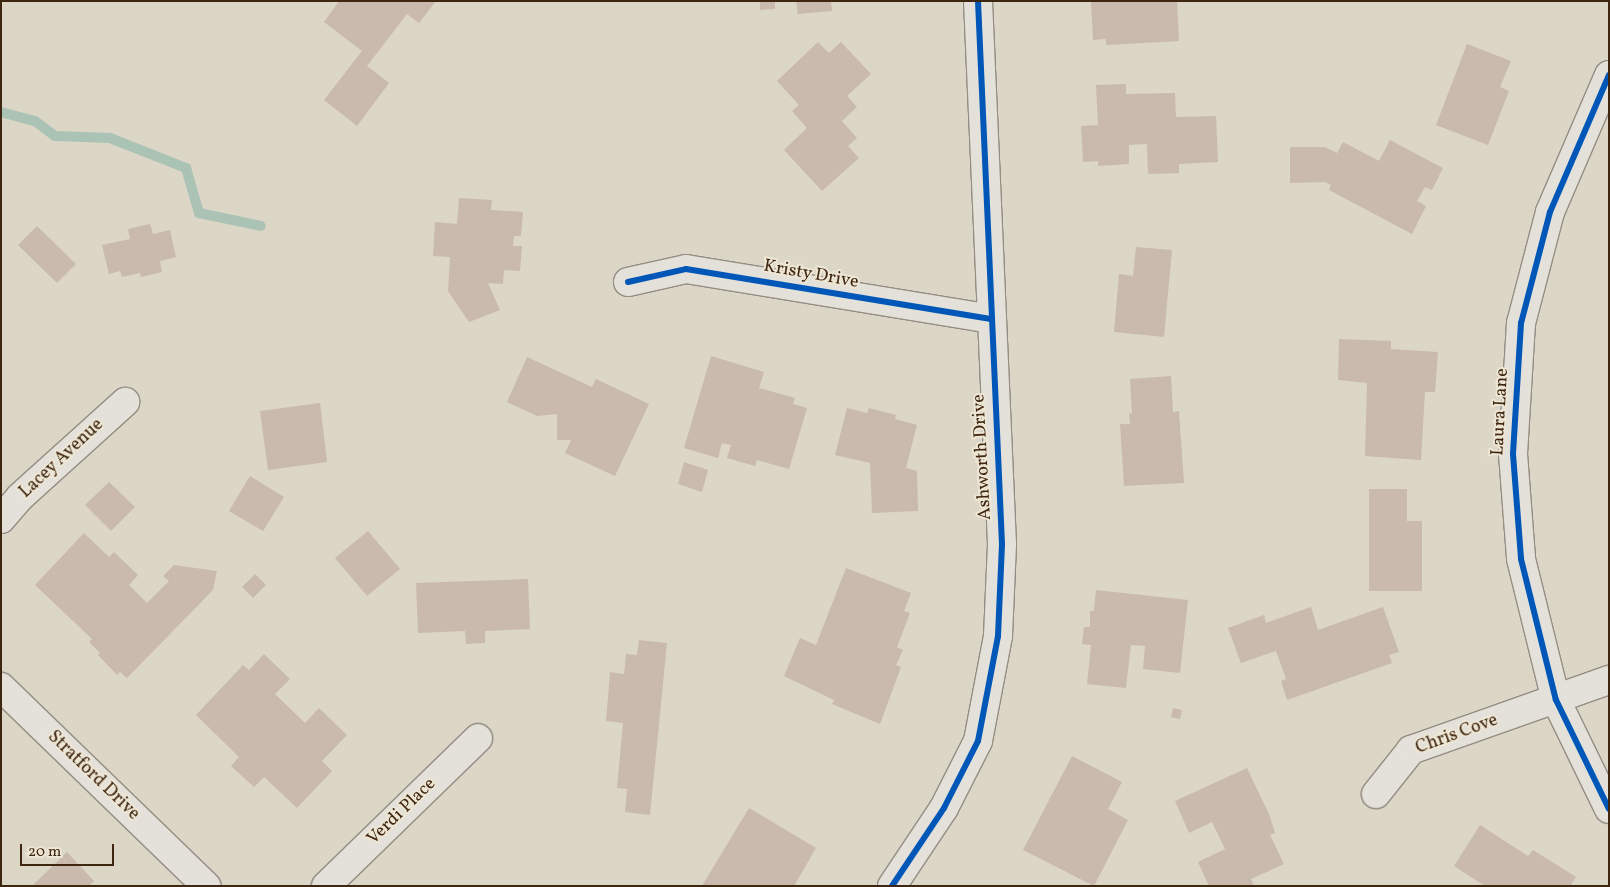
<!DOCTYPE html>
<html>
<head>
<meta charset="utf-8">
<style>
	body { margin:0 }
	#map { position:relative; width:1610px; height:887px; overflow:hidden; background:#dcd6c7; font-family:Vollkorn,serif }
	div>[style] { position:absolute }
	.stream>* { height:10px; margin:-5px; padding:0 5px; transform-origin:5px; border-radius:5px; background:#abc3b5 }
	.building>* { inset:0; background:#cab9ad }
	.roads { filter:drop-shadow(1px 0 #948d82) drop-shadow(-1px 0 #948d82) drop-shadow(0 1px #948d82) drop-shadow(0 -1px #948d82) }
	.minor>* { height:28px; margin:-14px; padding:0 14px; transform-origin:14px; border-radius:14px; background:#e4e1da }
	.cycleway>* { height:6px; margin:-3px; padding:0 3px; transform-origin:3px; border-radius:3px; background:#0057b8 }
	span { translate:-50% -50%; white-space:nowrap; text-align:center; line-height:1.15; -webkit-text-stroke:4px #eee6d5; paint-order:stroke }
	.street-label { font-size:18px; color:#3e2610 }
	.frame { position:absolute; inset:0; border:2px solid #3e2610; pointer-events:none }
	.scale { position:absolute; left:20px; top:844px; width:94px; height:22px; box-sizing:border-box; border:2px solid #3e2610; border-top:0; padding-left:6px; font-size:15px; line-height:18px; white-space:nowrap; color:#3e2610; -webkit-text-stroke:4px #eee6d5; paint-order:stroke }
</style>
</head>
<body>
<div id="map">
	<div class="stream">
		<i style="left:1px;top:112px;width:35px;rotate:15deg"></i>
		<i style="left:35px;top:121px;width:25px;rotate:37deg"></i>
		<i style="left:55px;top:136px;width:55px;rotate:2.1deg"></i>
		<i style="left:110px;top:138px;width:82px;rotate:21.5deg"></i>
		<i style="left:186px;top:168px;width:47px;rotate:73.9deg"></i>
		<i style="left:199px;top:213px;width:63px;rotate:11.8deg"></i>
	</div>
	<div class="building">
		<i style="clip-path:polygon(339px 1px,436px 1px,419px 23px,407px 14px,367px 66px,389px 83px,357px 126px,324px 100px,362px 51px,324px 22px)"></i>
		<i style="clip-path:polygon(760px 1px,775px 1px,775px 9px,760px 10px)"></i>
		<i style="clip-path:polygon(796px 1px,831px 1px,832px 11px,798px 14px)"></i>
		<i style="clip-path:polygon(1091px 1px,1177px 1px,1179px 41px,1106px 45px,1106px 39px,1093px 40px)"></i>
		<i style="clip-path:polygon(818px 42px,829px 53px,841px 42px,871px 74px,847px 96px,857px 107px,842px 121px,857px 138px,848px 146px,859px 158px,822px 191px,784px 150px,807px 128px,792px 111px,799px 105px,777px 81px)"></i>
		<i style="clip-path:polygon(1467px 44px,1511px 61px,1500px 87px,1509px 91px,1488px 145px,1436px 125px)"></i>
		<i style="clip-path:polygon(1126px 84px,1126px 94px,1175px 93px,1176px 117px,1216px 116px,1218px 162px,1179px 164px,1179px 173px,1148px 174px,1147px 144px,1129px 145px,1129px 164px,1098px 166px,1098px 161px,1083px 162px,1081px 126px,1098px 125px,1096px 85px)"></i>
		<i style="clip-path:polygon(1390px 140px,1443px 168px,1432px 190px,1425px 187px,1417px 201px,1426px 206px,1412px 234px,1329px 190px,1331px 185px,1325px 182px,1290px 183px,1290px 147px,1325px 147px,1337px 153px,1343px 142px,1379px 161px)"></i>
		<i style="clip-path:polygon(459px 198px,492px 200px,491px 210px,523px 212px,521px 236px,514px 236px,513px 246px,522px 246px,520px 271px,504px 270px,503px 284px,488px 283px,500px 310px,469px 322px,448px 291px,450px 257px,433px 256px,435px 222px,457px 224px)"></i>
		<i style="clip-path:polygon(150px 224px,153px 234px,170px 230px,176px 257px,160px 261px,162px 272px,141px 277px,140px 273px,122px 277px,120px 271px,109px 274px,102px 245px,130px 239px,128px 229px)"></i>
		<i style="clip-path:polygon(37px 226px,76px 264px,57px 283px,18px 245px)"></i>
		<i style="clip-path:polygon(1136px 247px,1172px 250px,1164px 337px,1114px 332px,1119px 274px,1133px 276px)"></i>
		<i style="clip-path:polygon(1339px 339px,1391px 341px,1391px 349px,1438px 352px,1435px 392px,1425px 392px,1421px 460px,1365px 456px,1367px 383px,1338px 380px)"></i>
		<i style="clip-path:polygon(711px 356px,764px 372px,759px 388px,795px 398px,793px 404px,807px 408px,789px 469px,757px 460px,755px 466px,727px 458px,731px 445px,722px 443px,718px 458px,684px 448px)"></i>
		<i style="clip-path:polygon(527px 357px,592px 387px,596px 379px,649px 404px,615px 476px,565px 453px,571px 440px,557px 440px,557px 414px,537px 416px,507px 402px)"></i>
		<i style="clip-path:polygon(1171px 376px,1173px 412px,1179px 411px,1184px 483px,1124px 486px,1120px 424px,1130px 424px,1129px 414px,1132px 413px,1130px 379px)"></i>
		<i style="clip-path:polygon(320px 403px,327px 462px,268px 470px,260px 411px)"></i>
		<i style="clip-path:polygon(847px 408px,867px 413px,869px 408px,896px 415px,895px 419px,917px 425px,906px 468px,917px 471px,918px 511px,872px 513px,870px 463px,835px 455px)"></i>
		<i style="clip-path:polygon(684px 462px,708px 470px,702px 492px,678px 484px)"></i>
		<i style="clip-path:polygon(250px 476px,284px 497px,263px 531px,229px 511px)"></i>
		<i style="clip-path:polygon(109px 482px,135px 507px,111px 531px,85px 505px)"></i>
		<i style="clip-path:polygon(1369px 489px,1407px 489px,1407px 521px,1422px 521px,1422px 591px,1369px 591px)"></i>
		<i style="clip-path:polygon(368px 531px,400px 569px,367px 596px,335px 558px)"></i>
		<i style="clip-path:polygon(84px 533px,109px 557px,114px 552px,138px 575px,129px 585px,147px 603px,169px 581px,163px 576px,174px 565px,217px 571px,213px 590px,127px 678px,120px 672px,117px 675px,98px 655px,100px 653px,89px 642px,92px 639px,35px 585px)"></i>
		<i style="clip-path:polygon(846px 568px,911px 593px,904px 611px,910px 613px,897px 647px,903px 650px,896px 665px,901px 667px,880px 724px,832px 704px,834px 700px,784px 676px,800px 638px,816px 645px)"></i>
		<i style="clip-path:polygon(255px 574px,266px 585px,253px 598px,242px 587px)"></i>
		<i style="clip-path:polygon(528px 579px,530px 629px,485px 631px,485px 643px,466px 644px,465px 631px,418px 633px,416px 583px)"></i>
		<i style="clip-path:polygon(1096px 590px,1188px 600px,1180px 673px,1143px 669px,1145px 646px,1131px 645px,1126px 688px,1087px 684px,1091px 645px,1082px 644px,1084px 627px,1090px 627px,1090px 611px,1094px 611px)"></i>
		<i style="clip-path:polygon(1311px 607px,1318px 630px,1383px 607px,1399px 652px,1389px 655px,1392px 663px,1287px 700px,1281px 681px,1286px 679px,1276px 651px,1241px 663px,1228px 628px,1264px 615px,1266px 623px)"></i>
		<i style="clip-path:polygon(639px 640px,667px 643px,650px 815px,625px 812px,627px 789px,617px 788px,623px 723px,606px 721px,610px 672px,624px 674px,626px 654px,637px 655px)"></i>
		<i style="clip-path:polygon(264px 654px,290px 679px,275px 694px,305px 723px,319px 708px,347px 735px,322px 761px,332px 771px,297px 808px,264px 777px,254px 787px,231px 766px,239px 757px,196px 715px,243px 665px,249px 670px)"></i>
		<i style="clip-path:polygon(1173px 708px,1182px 710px,1180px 719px,1171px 717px)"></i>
		<i style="clip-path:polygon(1072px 756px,1122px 782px,1108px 809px,1128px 820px,1094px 886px,1023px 850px)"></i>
		<i style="clip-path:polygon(1247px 768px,1269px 814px,1275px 833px,1270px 835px,1284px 864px,1251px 879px,1254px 886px,1209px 886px,1198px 862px,1225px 849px,1212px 822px,1189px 833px,1175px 801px)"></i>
		<i style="clip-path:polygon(749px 808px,816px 848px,794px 886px,702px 886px)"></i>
		<i style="clip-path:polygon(1480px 825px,1528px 856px,1533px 850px,1576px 877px,1570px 886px,1485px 886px,1454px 866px)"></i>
		<i style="clip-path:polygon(67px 852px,94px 881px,89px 886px,32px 886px)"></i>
	</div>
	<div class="roads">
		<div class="minor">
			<i style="left:1609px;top:75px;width:149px;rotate:113.3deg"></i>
			<i style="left:1550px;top:212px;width:115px;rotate:104.6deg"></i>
			<i style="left:1521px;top:323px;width:131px;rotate:93.5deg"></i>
			<i style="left:1513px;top:454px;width:105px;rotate:85.6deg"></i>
			<i style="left:1521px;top:559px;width:145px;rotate:76.1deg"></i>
			<i style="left:1556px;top:700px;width:121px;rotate:64.1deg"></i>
			<i style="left:628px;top:282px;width:59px;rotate:-12.6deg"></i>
			<i style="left:686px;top:269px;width:309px;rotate:9.3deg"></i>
			<i style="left:1px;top:519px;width:29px;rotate:-49deg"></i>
			<i style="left:20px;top:497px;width:142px;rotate:-42.1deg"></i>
			<i style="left:1px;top:687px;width:286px;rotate:44.1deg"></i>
			<i style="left:1376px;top:794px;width:56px;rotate:-51.5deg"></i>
			<i style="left:1411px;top:750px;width:210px;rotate:-19.5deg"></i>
			<i style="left:326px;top:886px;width:212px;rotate:-44.2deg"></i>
			<i style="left:892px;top:886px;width:94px;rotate:-56.3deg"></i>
			<i style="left:944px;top:808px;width:75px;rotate:-63.1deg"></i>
			<i style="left:978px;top:741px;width:107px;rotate:-79.2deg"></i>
			<i style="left:998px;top:636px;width:92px;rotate:-87.5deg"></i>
			<i style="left:1002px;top:544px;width:544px;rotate:-92.53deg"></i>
		</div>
	</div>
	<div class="cycleway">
		<i style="left:1609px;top:75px;width:149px;rotate:113.3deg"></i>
		<i style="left:1550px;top:212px;width:115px;rotate:104.6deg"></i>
		<i style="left:1521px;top:323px;width:131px;rotate:93.5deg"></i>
		<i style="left:1513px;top:454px;width:105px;rotate:85.6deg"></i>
		<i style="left:1521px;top:559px;width:145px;rotate:76.1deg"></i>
		<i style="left:1556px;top:700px;width:121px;rotate:64.1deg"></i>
		<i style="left:628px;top:282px;width:59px;rotate:-12.6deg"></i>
		<i style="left:686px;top:269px;width:309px;rotate:9.3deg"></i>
		<i style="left:892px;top:886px;width:94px;rotate:-56.3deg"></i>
		<i style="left:944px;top:808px;width:75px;rotate:-63.1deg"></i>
		<i style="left:978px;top:741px;width:107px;rotate:-79.2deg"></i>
		<i style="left:998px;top:636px;width:92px;rotate:-87.5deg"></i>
		<i style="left:1002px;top:544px;width:544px;rotate:-92.53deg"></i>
	</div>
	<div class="street-label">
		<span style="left:811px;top:275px;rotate:10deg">Kristy Drive</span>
		<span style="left:1501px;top:412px;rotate:-87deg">Laura Lane</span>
		<span style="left:983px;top:457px;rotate:-93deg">Ashworth Drive</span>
		<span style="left:62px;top:459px;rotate:-43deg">Lacey Avenue</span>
		<span style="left:1457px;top:735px;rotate:-20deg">Chris Cove</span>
		<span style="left:93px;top:776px;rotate:44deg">Stratford Drive</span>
		<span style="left:402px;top:812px;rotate:-44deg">Verdi Place</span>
	</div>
	<div class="frame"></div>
	<div class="scale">20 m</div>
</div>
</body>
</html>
